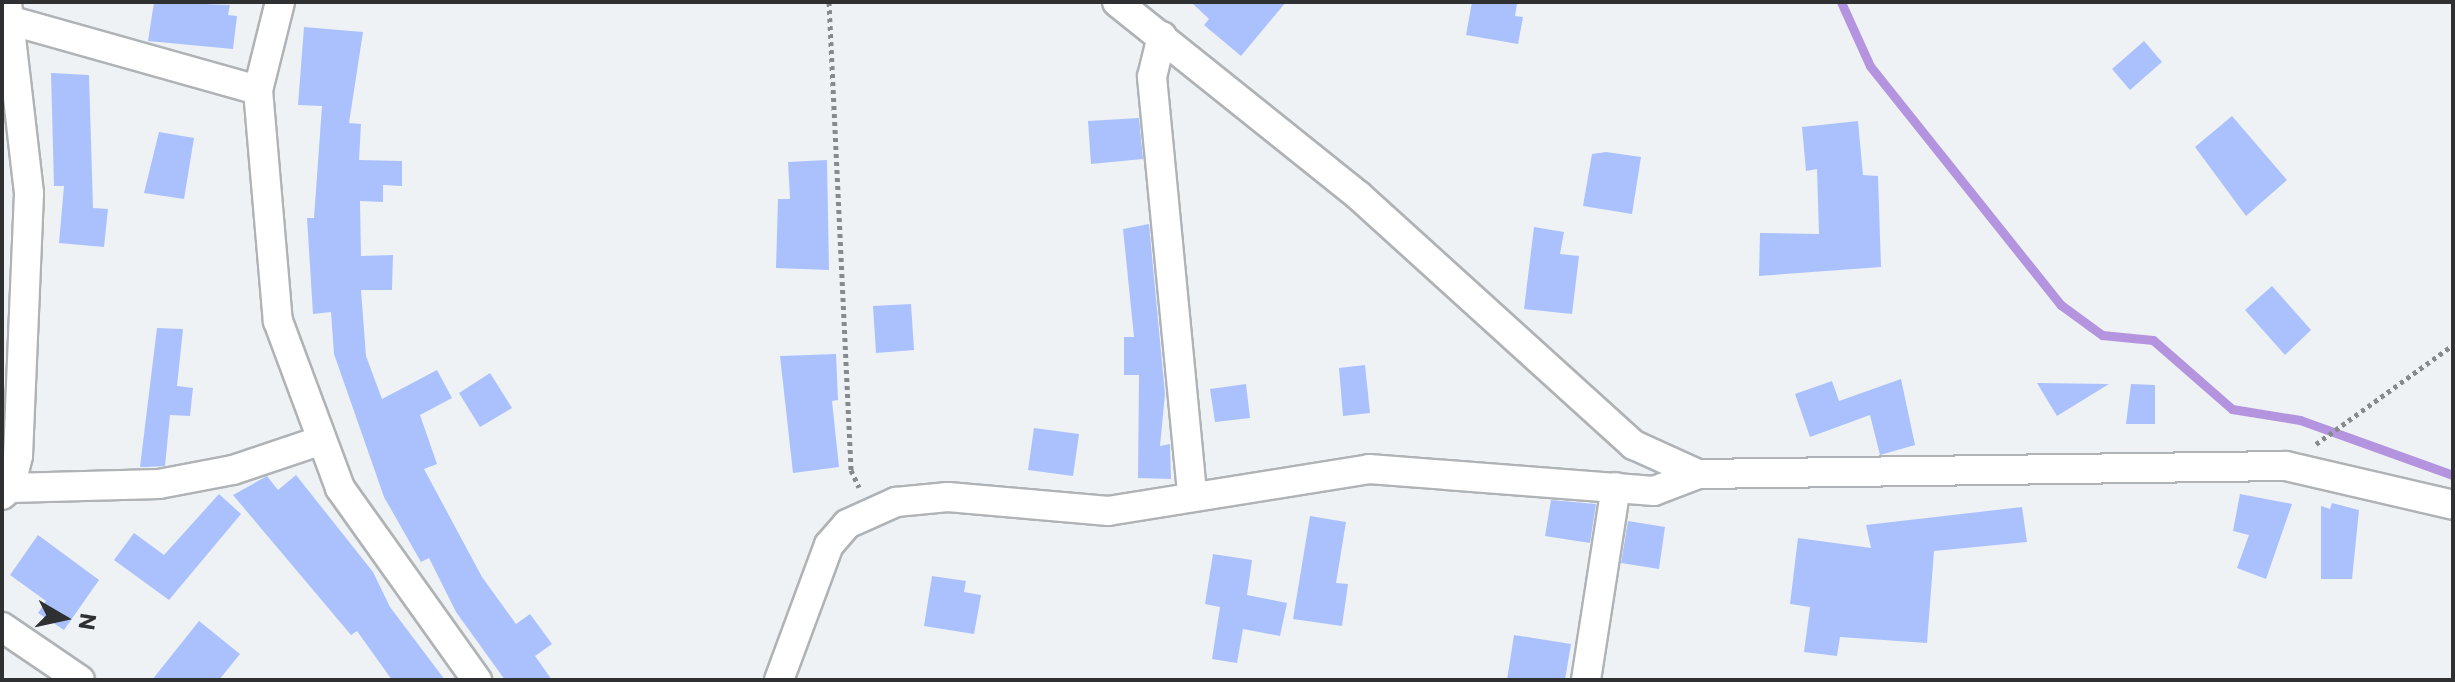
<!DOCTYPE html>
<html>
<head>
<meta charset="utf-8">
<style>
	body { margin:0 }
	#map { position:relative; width:2455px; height:682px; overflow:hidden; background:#eef2f5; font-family:Commissioner,sans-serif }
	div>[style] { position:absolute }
	.stream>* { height:9px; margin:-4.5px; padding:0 4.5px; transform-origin:4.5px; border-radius:4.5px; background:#b494df }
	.building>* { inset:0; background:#abc1fd }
	.path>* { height:5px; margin-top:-2.5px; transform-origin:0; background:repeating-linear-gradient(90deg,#878a8b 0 4px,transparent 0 8px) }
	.roads { filter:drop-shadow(2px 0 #afb3b6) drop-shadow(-2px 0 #afb3b6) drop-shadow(0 2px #afb3b6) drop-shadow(0 -2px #afb3b6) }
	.street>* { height:28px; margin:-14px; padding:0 14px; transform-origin:14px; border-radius:14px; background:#fff }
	span { translate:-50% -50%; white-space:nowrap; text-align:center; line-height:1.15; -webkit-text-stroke:6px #eef2f5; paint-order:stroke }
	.frame { position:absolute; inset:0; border:4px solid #2e3031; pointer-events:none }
	.north { position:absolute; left:24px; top:578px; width:80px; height:80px; -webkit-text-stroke:6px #eef2f5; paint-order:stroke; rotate:99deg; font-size:22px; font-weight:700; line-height:32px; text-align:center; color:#2e3031 }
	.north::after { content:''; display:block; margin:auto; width:28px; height:36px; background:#2e3031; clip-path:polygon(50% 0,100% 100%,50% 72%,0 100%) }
</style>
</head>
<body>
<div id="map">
	<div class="stream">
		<i style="left:1841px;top:2px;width:70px;rotate:65.6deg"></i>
		<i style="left:1870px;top:66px;width:306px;rotate:51.4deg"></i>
		<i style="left:2061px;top:305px;width:51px;rotate:36.2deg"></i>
		<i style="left:2102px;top:335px;width:51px;rotate:5.6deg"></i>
		<i style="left:2153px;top:340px;width:105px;rotate:41.1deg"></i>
		<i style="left:2232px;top:409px;width:69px;rotate:9.2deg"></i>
		<i style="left:2300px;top:420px;width:163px;rotate:19.8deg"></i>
	</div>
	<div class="building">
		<i style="clip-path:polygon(154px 2px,230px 5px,228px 15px,237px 16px,233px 49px,148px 41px)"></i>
		<i style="clip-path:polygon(1191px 2px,1286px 2px,1241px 56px,1204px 25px,1209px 19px)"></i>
		<i style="clip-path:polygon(1472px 2px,1517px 4px,1515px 16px,1523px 17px,1518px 44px,1466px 35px)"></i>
		<i style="clip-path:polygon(304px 27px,363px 32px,349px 123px,361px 124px,359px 160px,402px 161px,402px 186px,383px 185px,383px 202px,360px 201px,361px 256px,393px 255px,392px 290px,361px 290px,366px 356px,382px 399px,437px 370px,452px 398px,420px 415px,437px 464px,424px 469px,482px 577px,516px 624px,530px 614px,552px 644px,535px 656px,552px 680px,505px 680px,456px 612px,429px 558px,421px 562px,384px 497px,334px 354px,331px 312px,313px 314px,307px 218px,314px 218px,322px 106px,298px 105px)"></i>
		<i style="clip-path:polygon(2144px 41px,2162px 62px,2130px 90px,2112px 69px)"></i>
		<i style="clip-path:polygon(51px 73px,89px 75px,93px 208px,108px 209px,104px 247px,59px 243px,64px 186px,54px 186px)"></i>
		<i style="clip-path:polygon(2232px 116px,2287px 180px,2246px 216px,2195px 147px)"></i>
		<i style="clip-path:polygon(1139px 118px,1143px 159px,1091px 164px,1088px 121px)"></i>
		<i style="clip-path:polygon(1858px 121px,1863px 175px,1878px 176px,1881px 267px,1759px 276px,1760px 233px,1819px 234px,1817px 169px,1806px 171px,1802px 127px)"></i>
		<i style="clip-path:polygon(159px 132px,194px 138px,184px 199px,144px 193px)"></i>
		<i style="clip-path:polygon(1606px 152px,1641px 157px,1632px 214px,1583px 206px,1592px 154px)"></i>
		<i style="clip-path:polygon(827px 160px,829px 270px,776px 268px,778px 199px,790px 199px,788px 162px)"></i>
		<i style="clip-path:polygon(1149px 224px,1165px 394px,1160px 446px,1170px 444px,1171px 479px,1138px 478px,1139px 375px,1124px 375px,1124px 337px,1134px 337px,1123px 229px)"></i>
		<i style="clip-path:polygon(1534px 227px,1564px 232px,1560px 254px,1579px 256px,1572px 314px,1524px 309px)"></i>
		<i style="clip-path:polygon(2272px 286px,2311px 330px,2285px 355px,2245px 310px)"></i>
		<i style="clip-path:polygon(911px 304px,914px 350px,876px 353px,873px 306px)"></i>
		<i style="clip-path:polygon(157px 328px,183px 329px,177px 386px,193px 388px,190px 416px,170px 415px,165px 466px,147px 467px,140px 467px)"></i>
		<i style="clip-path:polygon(836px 354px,838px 400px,832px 401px,839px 467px,793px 473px,780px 356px)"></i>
		<i style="clip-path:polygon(1365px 365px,1370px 413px,1343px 416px,1339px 368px)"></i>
		<i style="clip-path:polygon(490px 373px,512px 408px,480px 427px,459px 393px)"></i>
		<i style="clip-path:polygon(1901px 379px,1915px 445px,1880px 455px,1870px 415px,1810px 437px,1795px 394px,1832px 381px,1839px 401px)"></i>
		<i style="clip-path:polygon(2037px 383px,2109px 384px,2057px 416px)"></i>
		<i style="clip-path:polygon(1246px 384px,1250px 418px,1215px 422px,1210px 389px)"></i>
		<i style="clip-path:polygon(2131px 384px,2155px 385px,2155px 424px,2126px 424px)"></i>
		<i style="clip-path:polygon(1034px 428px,1079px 434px,1073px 476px,1028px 470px)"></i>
		<i style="clip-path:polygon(296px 475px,373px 572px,390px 607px,445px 680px,392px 680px,357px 631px,351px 635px,233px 495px,267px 476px,278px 490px)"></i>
		<i style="clip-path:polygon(219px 494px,241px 514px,169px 600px,114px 560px,134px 533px,164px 555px)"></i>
		<i style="clip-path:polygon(2240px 494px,2292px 504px,2266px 579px,2237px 568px,2249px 535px,2233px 531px)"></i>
		<i style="clip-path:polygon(1551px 500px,1596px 504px,1590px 543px,1545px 536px)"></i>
		<i style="clip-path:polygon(2332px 503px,2359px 510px,2352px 579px,2321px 579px,2321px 506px,2330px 509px)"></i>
		<i style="clip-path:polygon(2022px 507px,2027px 542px,1934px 551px,1927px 643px,1840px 637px,1837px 656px,1804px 652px,1810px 607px,1790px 604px,1798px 538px,1871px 548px,1866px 525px)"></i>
		<i style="clip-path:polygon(1310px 516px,1346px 522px,1336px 583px,1348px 584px,1342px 626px,1293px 619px)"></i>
		<i style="clip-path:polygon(1628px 521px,1665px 527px,1659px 569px,1621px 563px)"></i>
		<i style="clip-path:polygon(38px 535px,99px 580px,64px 630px,38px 613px,46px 601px,10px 575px)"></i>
		<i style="clip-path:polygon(1213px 554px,1252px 560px,1247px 595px,1287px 603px,1280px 636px,1243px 629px,1237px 663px,1212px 659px,1220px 607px,1205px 604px)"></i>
		<i style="clip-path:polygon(932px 576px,966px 581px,964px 592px,981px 595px,974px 634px,924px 626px)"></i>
		<i style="clip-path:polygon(199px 621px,240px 654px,219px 680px,152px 680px)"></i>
		<i style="clip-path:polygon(1514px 635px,1571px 644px,1565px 680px,1507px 680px)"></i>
	</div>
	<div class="path">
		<i style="left:829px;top:2px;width:469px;rotate:87.3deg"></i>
		<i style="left:851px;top:470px;width:19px;rotate:65deg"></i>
		<i style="left:2316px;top:444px;width:169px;rotate:-35.9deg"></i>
	</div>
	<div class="roads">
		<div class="street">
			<i style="left:280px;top:2px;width:91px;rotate:104deg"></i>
			<i style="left:258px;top:90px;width:232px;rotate:85.1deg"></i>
			<i style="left:278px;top:321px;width:178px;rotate:69.6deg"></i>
			<i style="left:340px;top:488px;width:236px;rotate:54.5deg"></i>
			<i style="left:1117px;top:2px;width:310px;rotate:38.7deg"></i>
			<i style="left:1359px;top:196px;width:371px;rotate:42.2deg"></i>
			<i style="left:1634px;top:445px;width:70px;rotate:24.4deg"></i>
			<i style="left:1698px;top:474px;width:588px;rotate:-0.78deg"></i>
			<i style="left:2286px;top:466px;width:171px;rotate:13.1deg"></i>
			<i style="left:12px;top:21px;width:255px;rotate:15.7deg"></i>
			<i style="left:1162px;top:36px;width:42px;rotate:103.7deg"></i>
			<i style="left:1152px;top:77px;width:420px;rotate:84.5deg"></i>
			<i style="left:10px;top:488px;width:149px;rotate:-1.5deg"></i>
			<i style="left:159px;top:484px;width:75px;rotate:-10.7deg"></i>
			<i style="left:233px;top:470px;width:91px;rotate:-18.6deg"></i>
			<i style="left:2px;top:495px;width:11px;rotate:-41deg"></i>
			<i style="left:10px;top:488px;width:33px;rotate:-76deg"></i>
			<i style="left:18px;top:456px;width:263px;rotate:-87.6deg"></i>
			<i style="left:29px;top:193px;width:192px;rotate:-96.6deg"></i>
			<i style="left:2px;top:627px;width:94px;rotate:34.2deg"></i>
			<i style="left:779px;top:680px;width:144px;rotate:-69.7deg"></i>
			<i style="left:829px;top:545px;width:28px;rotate:-49deg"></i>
			<i style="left:847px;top:524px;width:54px;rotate:-24.2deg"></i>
			<i style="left:896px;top:502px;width:52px;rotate:-5.5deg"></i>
			<i style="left:948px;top:497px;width:161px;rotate:5deg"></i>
			<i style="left:1108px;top:511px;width:264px;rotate:-9.1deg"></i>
			<i style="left:1369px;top:469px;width:286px;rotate:4.4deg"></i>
			<i style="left:1654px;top:491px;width:47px;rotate:-21.1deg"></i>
			<i style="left:1586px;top:680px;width:195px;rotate:-81.2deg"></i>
		</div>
	</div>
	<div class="frame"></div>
	<div class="north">N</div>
</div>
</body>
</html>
